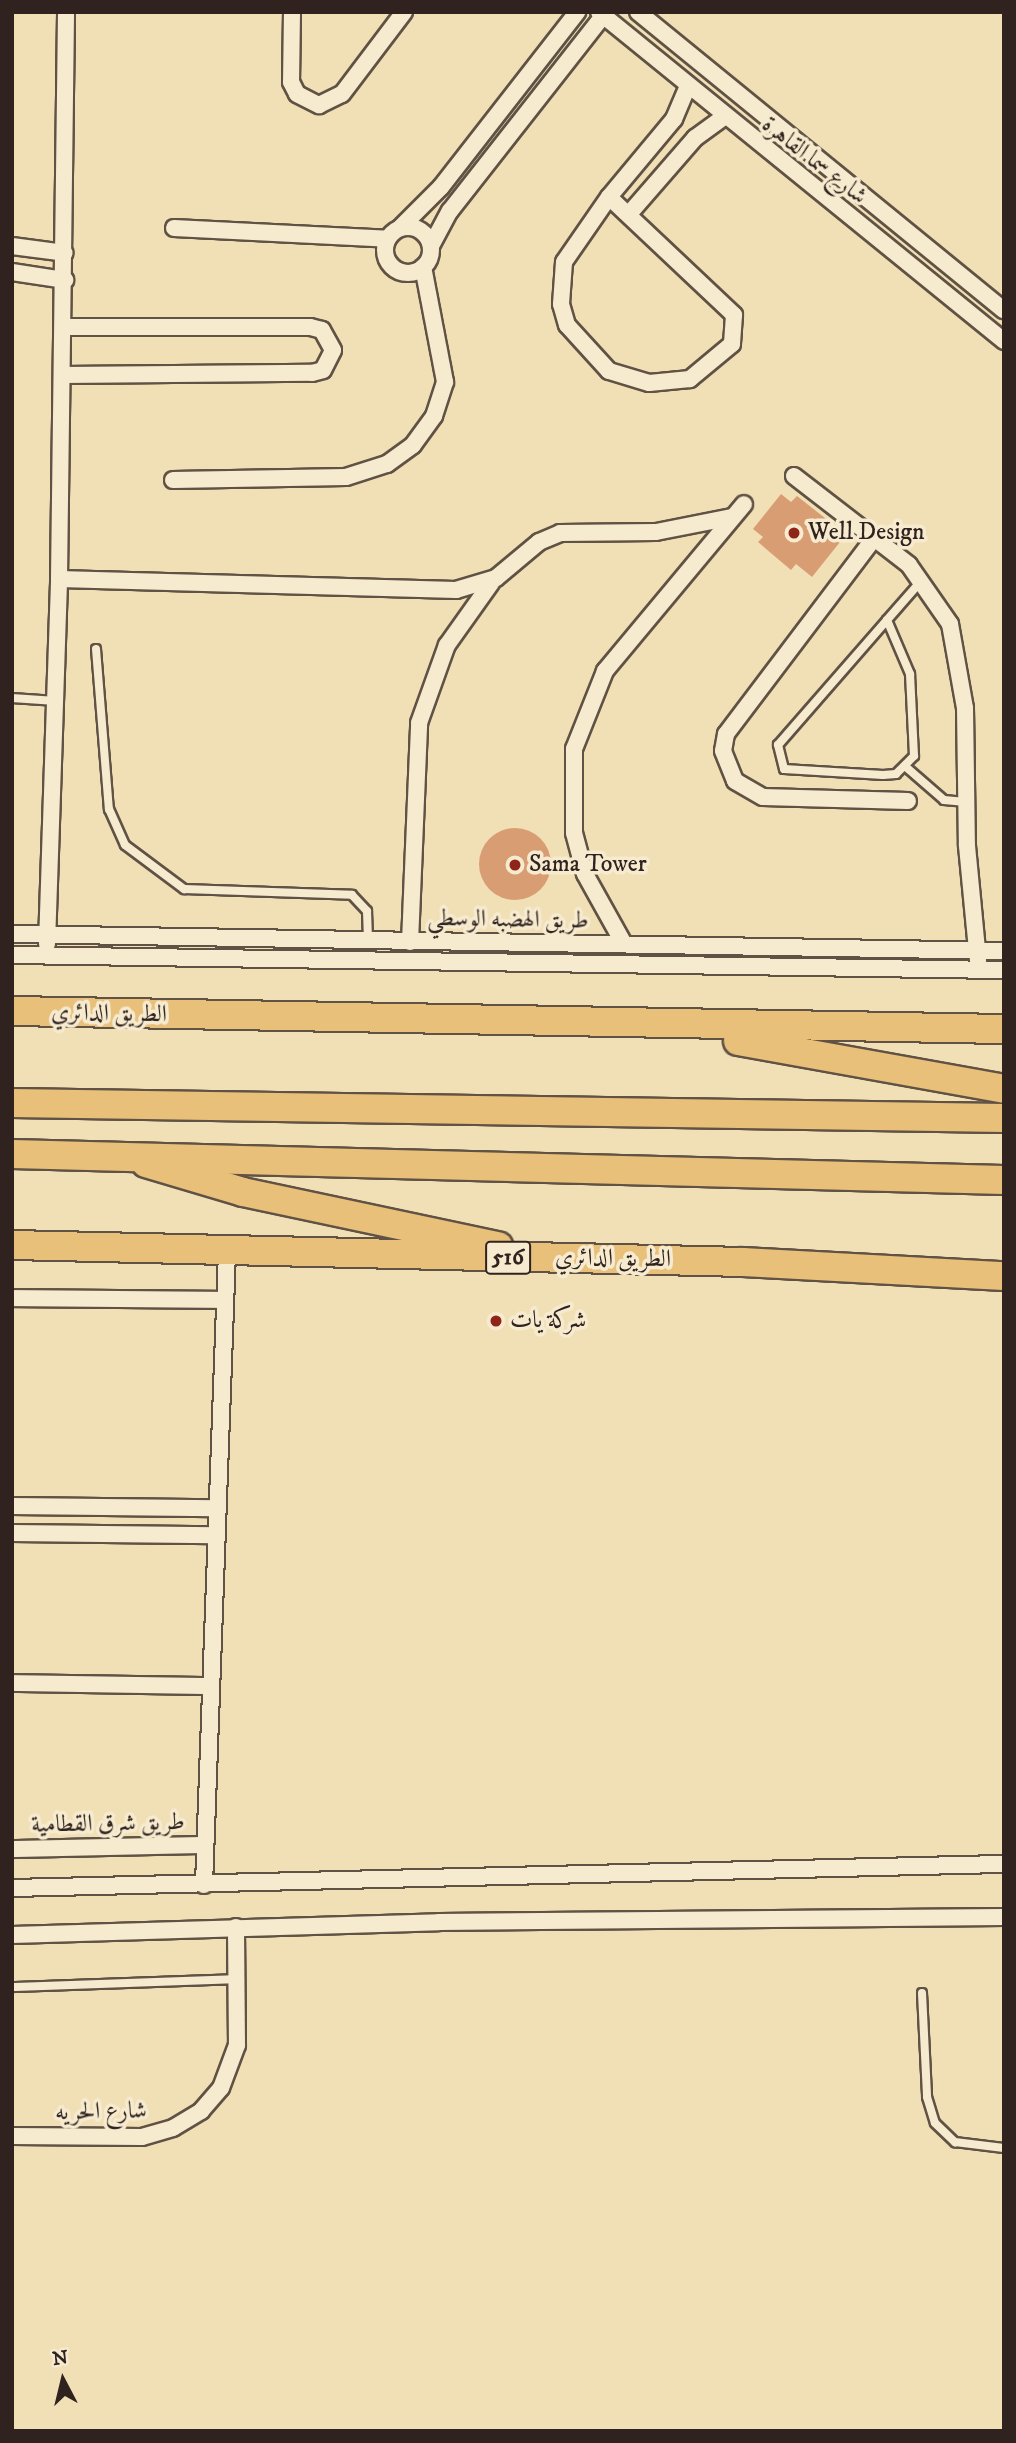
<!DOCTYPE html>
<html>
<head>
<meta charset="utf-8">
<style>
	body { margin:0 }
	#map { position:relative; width:1016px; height:2443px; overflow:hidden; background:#f1dfb5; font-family:"IM FELL DW Pica",Amiri,serif }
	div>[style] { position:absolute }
	.building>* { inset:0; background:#d99d73 }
	.round { border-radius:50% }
	.roads { filter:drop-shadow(2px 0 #605244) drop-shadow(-2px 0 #605244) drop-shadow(0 2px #605244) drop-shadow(0 -2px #605244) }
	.lane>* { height:8px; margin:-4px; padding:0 4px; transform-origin:4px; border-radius:4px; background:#f6eacf }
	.street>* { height:16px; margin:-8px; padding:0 8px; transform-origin:8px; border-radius:8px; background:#f6eacf }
	.street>.ring { margin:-8px; padding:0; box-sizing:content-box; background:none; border:16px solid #f6eacf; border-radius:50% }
	.highway>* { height:28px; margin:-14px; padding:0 14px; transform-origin:14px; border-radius:14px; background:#e8c07a }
	.dots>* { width:19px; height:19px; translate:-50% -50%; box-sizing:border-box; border:4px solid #f6eacf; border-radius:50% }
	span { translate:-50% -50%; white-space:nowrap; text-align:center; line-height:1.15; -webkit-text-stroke:7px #f6eacf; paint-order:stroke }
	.shield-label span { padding:2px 5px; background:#f6eacf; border:2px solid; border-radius:5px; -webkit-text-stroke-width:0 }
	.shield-label { font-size:23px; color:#30231f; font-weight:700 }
	.street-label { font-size:24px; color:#30231f }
	.poi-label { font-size:24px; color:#30231f }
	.left { translate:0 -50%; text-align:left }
	.frame { position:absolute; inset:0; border:14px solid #30231f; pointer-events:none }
	.north { position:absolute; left:28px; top:2345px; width:70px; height:70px; -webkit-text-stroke:5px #f6eacf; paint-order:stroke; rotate:353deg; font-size:19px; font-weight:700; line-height:28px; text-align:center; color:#30231f }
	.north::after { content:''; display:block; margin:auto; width:24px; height:32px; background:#30231f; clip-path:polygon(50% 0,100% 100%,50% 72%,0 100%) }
</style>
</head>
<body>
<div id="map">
	<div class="building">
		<i style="clip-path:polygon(781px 494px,791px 502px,797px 496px,830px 522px,824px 529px,840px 542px,812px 577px,796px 564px,791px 570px,758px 542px,763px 537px,753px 529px)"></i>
		<i class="round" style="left:479px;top:828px;width:72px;height:72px"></i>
	</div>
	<div class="roads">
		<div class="lane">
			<i style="left:887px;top:620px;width:59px;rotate:66.9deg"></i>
			<i style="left:910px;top:674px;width:82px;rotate:87.2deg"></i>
			<i style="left:914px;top:756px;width:25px;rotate:135deg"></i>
			<i style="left:896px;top:774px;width:13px;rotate:176deg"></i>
			<i style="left:883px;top:775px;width:99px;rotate:-176.5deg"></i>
			<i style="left:784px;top:769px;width:25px;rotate:-104deg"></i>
			<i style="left:778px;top:745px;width:166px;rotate:-48.9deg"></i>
			<i style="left:887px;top:620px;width:53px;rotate:-48.8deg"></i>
			<i style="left:96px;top:649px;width:161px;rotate:85.4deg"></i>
			<i style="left:109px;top:809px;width:39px;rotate:66deg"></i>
			<i style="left:125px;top:845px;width:74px;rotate:36.7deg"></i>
			<i style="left:184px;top:889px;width:168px;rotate:2deg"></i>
			<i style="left:352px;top:895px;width:22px;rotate:47deg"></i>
			<i style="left:367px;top:911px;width:30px;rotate:88deg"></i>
			<i style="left:12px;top:698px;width:44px;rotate:3.9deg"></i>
			<i style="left:906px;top:767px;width:50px;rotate:41deg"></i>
			<i style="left:944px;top:800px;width:22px;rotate:5deg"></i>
			<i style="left:12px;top:1987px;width:224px;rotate:-2deg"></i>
			<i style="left:922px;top:1993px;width:104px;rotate:87.2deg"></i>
			<i style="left:927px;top:2097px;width:27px;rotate:73deg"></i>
			<i style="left:935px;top:2123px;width:28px;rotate:44deg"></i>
			<i style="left:955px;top:2142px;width:49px;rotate:7deg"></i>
		</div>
		<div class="street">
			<i style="left:292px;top:12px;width:70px;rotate:90.8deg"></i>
			<i style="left:291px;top:82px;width:13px;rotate:63deg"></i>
			<i style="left:297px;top:94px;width:25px;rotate:27deg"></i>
			<i style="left:319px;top:105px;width:25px;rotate:-26deg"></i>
			<i style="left:342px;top:94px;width:103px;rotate:-52.9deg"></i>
			<i style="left:599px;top:12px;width:522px;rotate:39.09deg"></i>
			<i style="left:638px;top:12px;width:472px;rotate:39.2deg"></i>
			<i style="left:609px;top:197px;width:172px;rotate:43.3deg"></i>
			<i style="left:734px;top:315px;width:29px;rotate:94deg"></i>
			<i style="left:732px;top:344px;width:55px;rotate:140.2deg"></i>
			<i style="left:690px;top:379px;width:41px;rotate:174.4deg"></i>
			<i style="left:649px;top:383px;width:42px;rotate:-163.3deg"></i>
			<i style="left:609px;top:371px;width:62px;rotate:-132.4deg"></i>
			<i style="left:567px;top:325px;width:22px;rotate:-106deg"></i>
			<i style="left:561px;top:304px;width:42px;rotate:-85.9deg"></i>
			<i style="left:564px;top:262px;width:79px;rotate:-55.3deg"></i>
			<i style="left:609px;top:197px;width:102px;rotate:-50.2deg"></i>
			<i style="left:674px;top:119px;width:34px;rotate:-67deg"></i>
			<i style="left:629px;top:214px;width:101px;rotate:-49deg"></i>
			<i style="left:695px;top:138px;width:34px;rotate:-36deg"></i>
			<i class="ring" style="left:385px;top:227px;width:30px;height:30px"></i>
			<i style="left:174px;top:228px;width:214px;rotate:2.9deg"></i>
			<i style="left:400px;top:228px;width:58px;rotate:-45deg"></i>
			<i style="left:441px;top:187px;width:222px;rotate:-52.1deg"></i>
			<i style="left:12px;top:246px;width:53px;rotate:7.5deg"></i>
			<i style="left:431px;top:246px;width:40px;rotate:-62deg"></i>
			<i style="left:450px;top:211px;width:248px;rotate:-51.9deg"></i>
			<i style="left:12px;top:272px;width:54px;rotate:8.6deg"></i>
			<i style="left:63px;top:375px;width:249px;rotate:-0.5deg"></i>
			<i style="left:312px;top:373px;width:11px;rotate:-15deg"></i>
			<i style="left:323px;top:370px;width:22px;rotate:-63deg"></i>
			<i style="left:333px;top:350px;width:23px;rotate:-119deg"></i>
			<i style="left:322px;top:330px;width:12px;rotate:-166deg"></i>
			<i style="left:310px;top:327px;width:246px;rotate:180deg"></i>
			<i style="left:794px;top:476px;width:145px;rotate:37.7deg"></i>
			<i style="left:909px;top:565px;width:72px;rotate:55.2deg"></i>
			<i style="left:950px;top:624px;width:85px;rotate:79.9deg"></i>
			<i style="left:965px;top:708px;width:138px;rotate:89.2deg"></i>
			<i style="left:967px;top:846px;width:116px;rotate:84.5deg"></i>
			<i style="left:173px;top:480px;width:173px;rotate:-1deg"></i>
			<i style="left:346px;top:477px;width:43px;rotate:-17.6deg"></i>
			<i style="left:387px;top:464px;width:32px;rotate:-36deg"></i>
			<i style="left:413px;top:445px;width:36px;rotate:-54deg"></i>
			<i style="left:434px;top:416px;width:36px;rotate:-72deg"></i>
			<i style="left:445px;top:382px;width:117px;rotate:-100.8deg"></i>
			<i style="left:875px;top:537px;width:247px;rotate:127.1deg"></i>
			<i style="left:726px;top:734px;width:17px;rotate:100deg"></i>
			<i style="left:723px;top:751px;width:32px;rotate:68deg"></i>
			<i style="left:735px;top:781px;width:32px;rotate:30deg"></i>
			<i style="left:763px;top:797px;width:145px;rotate:1.6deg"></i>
			<i style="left:59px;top:579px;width:397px;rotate:1.6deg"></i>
			<i style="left:456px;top:590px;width:42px;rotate:-16.7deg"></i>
			<i style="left:496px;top:578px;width:56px;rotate:-39.9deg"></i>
			<i style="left:539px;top:542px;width:23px;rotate:-23deg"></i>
			<i style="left:560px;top:533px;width:96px;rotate:-0.6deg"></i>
			<i style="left:656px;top:532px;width:77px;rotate:-11.2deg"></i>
			<i style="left:12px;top:934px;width:992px;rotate:0.98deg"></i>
			<i style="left:410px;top:942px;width:219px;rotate:-87.6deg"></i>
			<i style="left:419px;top:723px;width:83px;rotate:-70.3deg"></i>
			<i style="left:447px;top:645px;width:76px;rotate:-54.6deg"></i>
			<i style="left:47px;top:944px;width:365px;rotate:-88.1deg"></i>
			<i style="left:59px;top:579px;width:567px;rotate:-89.29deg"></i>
			<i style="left:624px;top:944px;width:80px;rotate:-119.1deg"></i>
			<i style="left:585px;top:874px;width:42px;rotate:-105deg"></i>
			<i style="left:574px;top:833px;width:84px;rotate:-90deg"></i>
			<i style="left:574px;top:749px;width:84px;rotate:-68.3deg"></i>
			<i style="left:605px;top:671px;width:217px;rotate:-50.2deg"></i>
			<i style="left:12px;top:955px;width:992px;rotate:0.87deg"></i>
			<i style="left:12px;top:1298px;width:213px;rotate:0.5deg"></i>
			<i style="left:12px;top:1506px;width:205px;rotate:0.6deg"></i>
			<i style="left:12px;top:1533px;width:204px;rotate:0.6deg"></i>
			<i style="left:12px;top:1683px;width:199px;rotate:0.9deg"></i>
			<i style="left:12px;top:1849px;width:193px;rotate:-1.2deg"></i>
			<i style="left:204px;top:1885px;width:632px;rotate:-87.92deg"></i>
			<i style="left:12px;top:1888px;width:992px;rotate:-1.39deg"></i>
			<i style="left:12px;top:1935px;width:427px;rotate:-1.7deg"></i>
			<i style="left:439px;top:1922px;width:565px;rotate:-0.51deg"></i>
			<i style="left:12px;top:2136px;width:130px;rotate:0.4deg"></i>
			<i style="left:142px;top:2137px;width:32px;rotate:-16deg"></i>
			<i style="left:173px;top:2128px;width:33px;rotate:-31deg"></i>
			<i style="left:201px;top:2111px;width:30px;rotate:-49deg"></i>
			<i style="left:221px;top:2088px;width:46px;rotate:-69.6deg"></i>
			<i style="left:237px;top:2045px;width:118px;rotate:-90.5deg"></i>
		</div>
		<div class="highway">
			<i style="left:12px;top:1011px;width:992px;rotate:1.04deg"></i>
			<i style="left:738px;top:1041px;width:270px;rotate:10.2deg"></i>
			<i style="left:12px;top:1103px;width:992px;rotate:0.87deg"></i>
			<i style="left:12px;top:1154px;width:992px;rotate:1.5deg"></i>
			<i style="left:146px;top:1163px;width:101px;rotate:16.6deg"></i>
			<i style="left:243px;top:1192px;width:261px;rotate:12deg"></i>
			<i style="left:12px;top:1245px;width:731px;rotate:1.33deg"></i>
			<i style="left:743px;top:1262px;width:261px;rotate:3.1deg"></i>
		</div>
	</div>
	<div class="dots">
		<i style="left:794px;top:533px;background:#8f2418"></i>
		<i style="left:515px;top:865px;background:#8f2418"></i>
		<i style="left:496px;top:1321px;background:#8f2418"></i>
	</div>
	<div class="shield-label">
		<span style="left:508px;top:1258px">516</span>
	</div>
	<div class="street-label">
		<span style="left:814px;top:161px;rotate:38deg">شارع سما القاهرة</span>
		<span style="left:508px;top:920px;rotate:1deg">طريق الهضبه الوسطي</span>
		<span style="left:109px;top:1014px;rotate:1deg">الطريق الدائري</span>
		<span style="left:613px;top:1259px;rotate:1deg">الطريق الدائري</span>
		<span style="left:108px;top:1824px;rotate:-1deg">طريق شرق القطامية</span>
		<span style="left:101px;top:2112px;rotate:-1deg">شارع الحريه</span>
	</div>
	<div class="poi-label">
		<span class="left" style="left:808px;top:533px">Well Design</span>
		<span class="left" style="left:529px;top:865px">Sama Tower</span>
		<span class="left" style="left:510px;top:1321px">شركة يات</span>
	</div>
	<div class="frame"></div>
	<div class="north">N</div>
</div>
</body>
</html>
